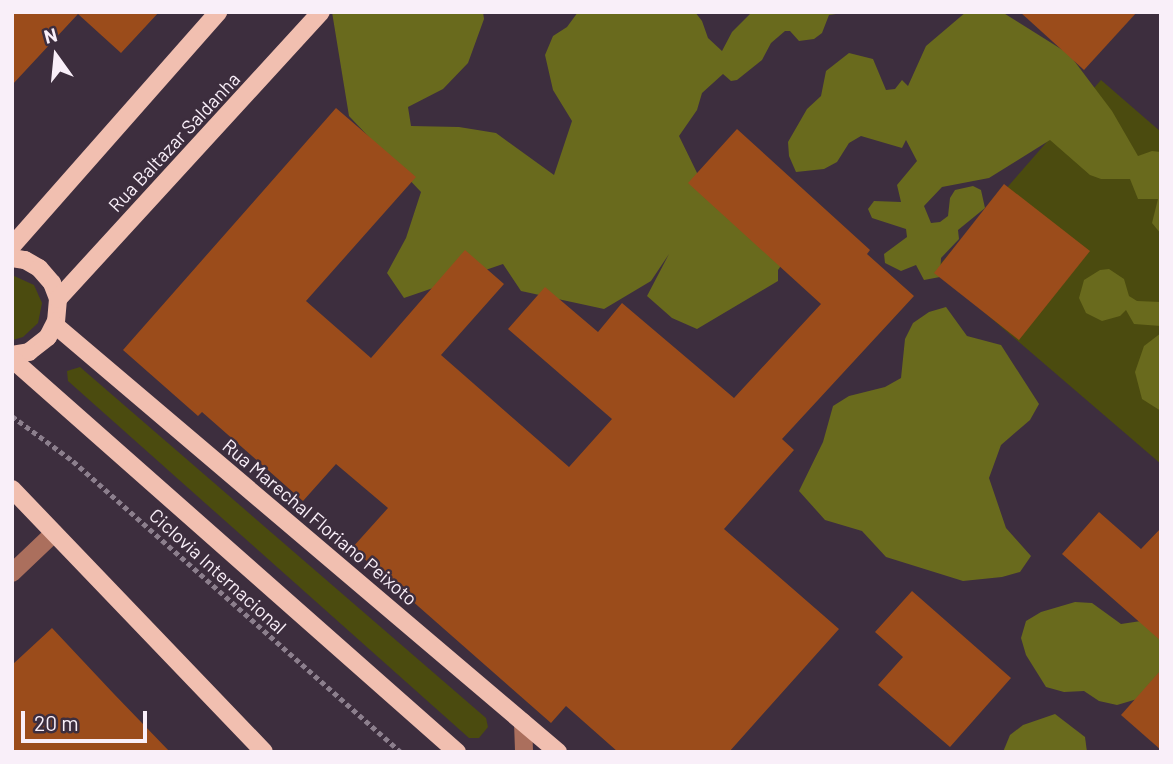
<!DOCTYPE html>
<html>
<head>
<meta charset="utf-8">
<style>
	body { margin:0 }
	#map { position:relative; width:1173px; height:764px; overflow:hidden; background:#3d2e3e; font-family:Barlow,sans-serif }
	div>[style] { position:absolute }
	.green>* { inset:0; background:#4b4b0f }
	.forest>* { inset:0; background:#696a1d }
	.building>* { inset:0; background:#9b4c1b }
	.path>* { height:4.5px; margin-top:-2.25px; transform-origin:0; background:repeating-linear-gradient(90deg,#8c7f8d 0 5px,transparent 0 8.5px) }
	.minor>* { height:18px; margin:-9px; padding:0 9px; transform-origin:9px; border-radius:9px; background:#ab6f5d }
	.major>* { height:18px; margin:-9px; padding:0 9px; transform-origin:9px; border-radius:9px; background:#f1bfb0 }
	span { translate:-50% -50%; white-space:nowrap; text-align:center; line-height:1.15; -webkit-text-stroke:5px #3d2e3e; paint-order:stroke }
	.street-label { font-size:19px; color:#f9eff9 }
	.frame { position:absolute; inset:0; border:14px solid #f9eff9; pointer-events:none }
	.north { position:absolute; left:21px; top:21px; width:70px; height:70px; -webkit-text-stroke:5px #3d2e3e; paint-order:stroke; rotate:345deg; font-size:19px; font-weight:700; line-height:28px; text-align:center; color:#f9eff9 }
	.north::after { content:''; display:block; margin:auto; width:24px; height:32px; background:#f9eff9; clip-path:polygon(50% 0,100% 100%,50% 72%,0 100%) }
	.scale { position:absolute; left:21px; top:711px; width:126px; height:32px; box-sizing:border-box; border:4px solid #f9eff9; border-top:0; padding-left:9px; font-size:21px; line-height:24px; white-space:nowrap; color:#f9eff9; -webkit-text-stroke:5px #3d2e3e; paint-order:stroke }
</style>
</head>
<body>
<div id="map">
	<div class="green">
		<i style="clip-path:polygon(1101px 80px,1161px 132px,1161px 464px,935px 270px)"></i>
		<i style="clip-path:polygon(12px 275px,34px 285px,42px 303px,38px 323px,23px 337px,13px 340px)"></i>
		<i style="clip-path:polygon(80px 367px,486px 718px,488px 727px,479px 738px,469px 738px,68px 381px,67px 371px)"></i>
	</div>
	<div class="forest">
		<i style="clip-path:polygon(332px 12px,483px 12px,484px 19px,468px 63px,443px 89px,408px 107px,411px 126px,459px 127px,496px 133px,554px 175px,572px 121px,553px 90px,545px 55px,553px 36px,567px 27px,578px 12px,695px 12px,702px 21px,708px 38px,722px 51px,732px 32px,750px 14px,757px 12px,850px 12px,829px 15px,822px 33px,814px 39px,799px 41px,790px 31px,785px 31px,771px 43px,762px 60px,737px 80px,731px 81px,723px 74px,702px 93px,697px 110px,679px 136px,700px 179px,789px 254px,778px 270px,778px 281px,697px 329px,672px 318px,647px 296px,669px 254px,651px 281px,604px 309px,521px 291px,503px 264px,404px 298px,387px 273px,406px 238px,421px 192px,349px 116px)"></i>
		<i style="clip-path:polygon(966px 12px,1002px 12px,1069px 54px,1112px 111px,1138px 156px,1152px 151px,1161px 152px,1161px 234px,1152px 223px,1158px 199px,1138px 199px,1130px 179px,1101px 179px,1090px 175px,1050px 140px,989px 178px,942px 187px,924px 206px,931px 223px,940px 222px,948px 216px,950px 198px,955px 190px,973px 186px,981px 190px,985px 208px,958px 230px,959px 239px,941px 258px,940px 277px,924px 280px,916px 265px,901px 271px,885px 263px,884px 254px,907px 237px,906px 229px,872px 218px,868px 209px,874px 201px,901px 202px,897px 185px,917px 161px,906px 140px,902px 148px,861px 136px,849px 143px,837px 162px,824px 169px,796px 172px,789px 156px,788px 142px,807px 109px,821px 96px,826px 71px,849px 53px,873px 59px,886px 90px,895px 89px,902px 80px,908px 86px,926px 46px)"></i>
		<i style="clip-path:polygon(1109px 269px,1124px 279px,1129px 296px,1137px 301px,1161px 302px,1161px 326px,1134px 324px,1126px 310px,1120px 316px,1102px 321px,1086px 313px,1079px 298px,1084px 280px,1100px 270px)"></i>
		<i style="clip-path:polygon(946px 307px,967px 336px,1001px 345px,1039px 404px,1030px 420px,1001px 445px,989px 478px,1006px 528px,1031px 556px,1020px 572px,1002px 577px,963px 581px,886px 557px,862px 531px,825px 520px,799px 491px,823px 442px,833px 406px,849px 396px,885px 387px,901px 378px,905px 339px,913px 323px,929px 312px)"></i>
		<i style="clip-path:polygon(1161px 333px,1161px 411px,1142px 399px,1135px 372px,1144px 346px)"></i>
		<i style="clip-path:polygon(1075px 602px,1092px 603px,1121px 624px,1161px 618px,1161px 692px,1117px 705px,1099px 701px,1084px 691px,1064px 692px,1046px 687px,1026px 655px,1021px 638px,1026px 621px,1041px 612px)"></i>
		<i style="clip-path:polygon(1055px 714px,1085px 737px,1087px 752px,1003px 752px,1010px 735px,1023px 725px)"></i>
	</div>
	<div class="building">
		<i style="clip-path:polygon(12px 12px,159px 12px,121px 53px,78px 14px,12px 85px)"></i>
		<i style="clip-path:polygon(1020px 12px,1137px 12px,1084px 70px)"></i>
		<i style="clip-path:polygon(336px 108px,416px 177px,306px 301px,371px 358px,465px 250px,504px 284px,441px 355px,569px 467px,612px 419px,508px 329px,545px 287px,598px 332px,622px 303px,734px 398px,821px 304px,688px 183px,737px 129px,870px 250px,867px 254px,914px 296px,782px 439px,794px 450px,724px 529px,839px 629px,729px 752px,618px 752px,566px 706px,551px 723px,352px 548px,388px 508px,336px 464px,303px 501px,202px 412px,198px 416px,123px 350px)"></i>
		<i style="clip-path:polygon(1004px 184px,1090px 251px,1019px 340px,934px 273px)"></i>
		<i style="clip-path:polygon(1099px 512px,1141px 549px,1161px 528px,1161px 641px,1062px 554px)"></i>
		<i style="clip-path:polygon(912px 591px,1011px 678px,950px 747px,878px 685px,903px 657px,875px 632px)"></i>
		<i style="clip-path:polygon(52px 628px,114px 694px,170px 752px,12px 752px,12px 665px)"></i>
		<i style="clip-path:polygon(1161px 670px,1161px 750px,1121px 715px)"></i>
	</div>
	<div class="path">
		<i style="left:12px;top:416px;width:76px;rotate:36.4deg"></i>
		<i style="left:73px;top:461px;width:438px;rotate:41.6deg"></i>
	</div>
	<div class="minor">
		<i style="left:12px;top:573px;width:58px;rotate:-43.6deg"></i>
		<i style="left:523px;top:722px;width:30px;rotate:88deg"></i>
	</div>
	<div class="major">
		<i style="left:12px;top:246px;width:312px;rotate:-48.6deg"></i>
		<i style="left:12px;top:258px;width:13px;rotate:9deg"></i>
		<i style="left:25px;top:260px;width:16px;rotate:30deg"></i>
		<i style="left:39px;top:268px;width:20px;rotate:49deg"></i>
		<i style="left:52px;top:283px;width:17px;rotate:69deg"></i>
		<i style="left:58px;top:299px;width:22px;rotate:95deg"></i>
		<i style="left:56px;top:321px;width:18px;rotate:117deg"></i>
		<i style="left:48px;top:337px;width:24px;rotate:142deg"></i>
		<i style="left:29px;top:352px;width:17px;rotate:170deg"></i>
		<i style="left:58px;top:299px;width:389px;rotate:-47.5deg"></i>
		<i style="left:55px;top:325px;width:660px;rotate:40.33deg"></i>
		<i style="left:12px;top:359px;width:594px;rotate:41.45deg"></i>
		<i style="left:12px;top:489px;width:364px;rotate:46.2deg"></i>
	</div>
	<div class="street-label">
		<span style="left:174px;top:142px;rotate:-47deg">Rua Baltazar Saldanha</span>
		<span style="left:320px;top:522px;rotate:40deg">Rua Marechal Floriano Peixoto</span>
		<span style="left:218px;top:571px;rotate:42deg">Ciclovia Internacional</span>
	</div>
	<div class="frame"></div>
	<div class="north">N</div>
	<div class="scale">20 m</div>
</div>
</body>
</html>
